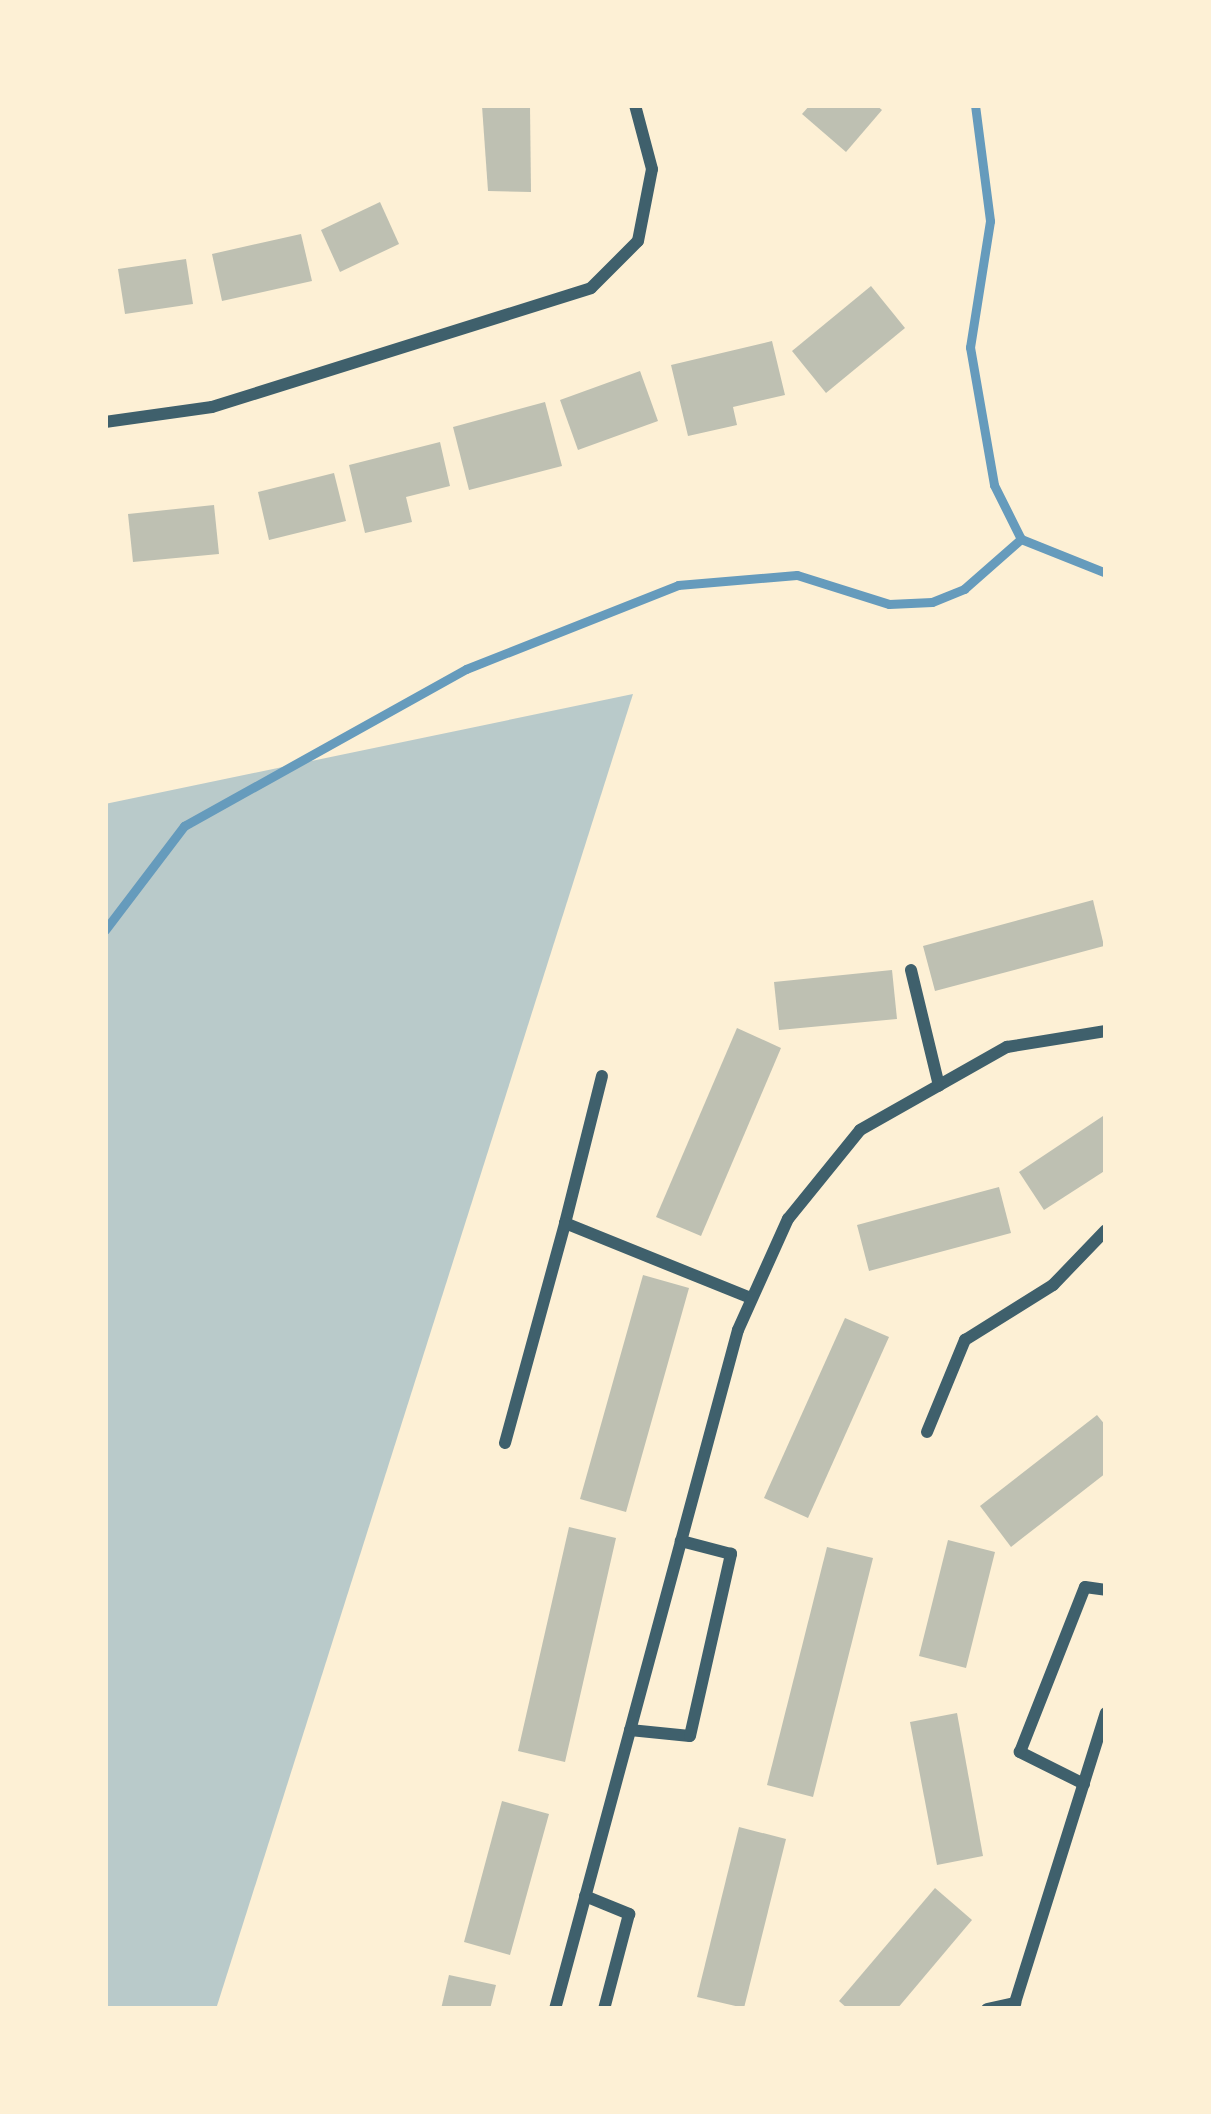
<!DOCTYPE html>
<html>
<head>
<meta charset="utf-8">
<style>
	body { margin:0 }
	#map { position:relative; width:1211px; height:2114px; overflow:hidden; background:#fdf0d5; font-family:"Archivo Narrow",sans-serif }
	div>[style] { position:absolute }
	.green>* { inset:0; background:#b9caca }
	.stream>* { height:9px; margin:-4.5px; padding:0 4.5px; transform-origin:4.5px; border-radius:4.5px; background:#669bbc }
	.building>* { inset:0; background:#bec0b2 }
	.minor>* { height:12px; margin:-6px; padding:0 6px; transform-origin:6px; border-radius:6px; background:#3f606c }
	span { translate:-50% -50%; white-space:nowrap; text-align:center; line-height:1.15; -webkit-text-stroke:9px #fdf0d5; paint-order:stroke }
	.frame { position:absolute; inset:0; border:108px solid #fdf0d5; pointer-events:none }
</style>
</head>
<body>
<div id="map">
	<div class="green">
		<i style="clip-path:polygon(633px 694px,216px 2009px,105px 2009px,105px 804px)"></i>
	</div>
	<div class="stream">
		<i style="left:975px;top:105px;width:117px;rotate:82.6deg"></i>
		<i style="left:990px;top:221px;width:128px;rotate:99deg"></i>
		<i style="left:970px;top:347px;width:140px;rotate:80.1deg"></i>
		<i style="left:994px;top:485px;width:60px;rotate:63.4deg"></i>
		<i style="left:1021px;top:539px;width:92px;rotate:21.8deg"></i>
		<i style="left:105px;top:930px;width:131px;rotate:-52.8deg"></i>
		<i style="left:184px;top:826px;width:323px;rotate:-29.1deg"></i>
		<i style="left:466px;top:669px;width:228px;rotate:-21.6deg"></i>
		<i style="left:678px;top:585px;width:119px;rotate:-4.8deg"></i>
		<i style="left:797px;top:575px;width:96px;rotate:17.5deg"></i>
		<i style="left:889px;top:604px;width:43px;rotate:-2.7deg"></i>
		<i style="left:932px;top:602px;width:35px;rotate:-22deg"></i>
		<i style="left:964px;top:589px;width:76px;rotate:-41.3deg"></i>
	</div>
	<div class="building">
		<i style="clip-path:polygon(810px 105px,876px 105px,882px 110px,846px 152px,802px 114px)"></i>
		<i style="clip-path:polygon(482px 106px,530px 106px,531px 192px,488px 191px)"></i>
		<i style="clip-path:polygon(380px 202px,399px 244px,340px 272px,321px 230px)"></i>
		<i style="clip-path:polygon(301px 234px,312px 281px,222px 301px,212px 254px)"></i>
		<i style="clip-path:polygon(186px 259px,193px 304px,125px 314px,118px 269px)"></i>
		<i style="clip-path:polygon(871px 286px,905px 328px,826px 393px,792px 351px)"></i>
		<i style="clip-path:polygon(772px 341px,785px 395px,733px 407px,737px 425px,688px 436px,671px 365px)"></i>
		<i style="clip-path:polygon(640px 371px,658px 421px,578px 450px,560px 400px)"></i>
		<i style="clip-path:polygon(545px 402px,562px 466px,469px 490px,453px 427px)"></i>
		<i style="clip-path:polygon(440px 442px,450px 486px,406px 497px,412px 522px,365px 533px,349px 465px)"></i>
		<i style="clip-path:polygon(334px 473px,346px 521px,269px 540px,258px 492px)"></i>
		<i style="clip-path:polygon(214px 505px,219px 554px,133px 562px,128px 514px)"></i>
		<i style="clip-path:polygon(1093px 900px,1104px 946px,935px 991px,923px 946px)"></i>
		<i style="clip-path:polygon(892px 970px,897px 1019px,779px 1030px,774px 982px)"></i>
		<i style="clip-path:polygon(737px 1028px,781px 1048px,701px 1236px,656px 1217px)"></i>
		<i style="clip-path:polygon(1106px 1114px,1106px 1170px,1044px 1210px,1019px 1172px)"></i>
		<i style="clip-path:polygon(999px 1187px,1011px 1233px,869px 1271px,857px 1225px)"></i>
		<i style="clip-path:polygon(643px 1275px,689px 1288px,626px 1512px,580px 1499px)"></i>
		<i style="clip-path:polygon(845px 1318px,889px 1337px,808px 1518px,764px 1498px)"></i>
		<i style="clip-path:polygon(1097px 1415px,1106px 1426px,1106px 1473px,1011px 1547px,980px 1506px)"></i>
		<i style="clip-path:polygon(569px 1527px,616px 1538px,565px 1762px,518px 1751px)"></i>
		<i style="clip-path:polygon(948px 1540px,995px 1552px,966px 1668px,919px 1656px)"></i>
		<i style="clip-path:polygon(827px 1547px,873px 1558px,813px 1797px,767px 1785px)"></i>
		<i style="clip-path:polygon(957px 1713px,983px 1856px,937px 1865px,910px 1722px)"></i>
		<i style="clip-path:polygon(502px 1801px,549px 1814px,510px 1955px,464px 1942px)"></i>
		<i style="clip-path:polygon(739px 1827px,786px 1839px,744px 2008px,697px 1997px)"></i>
		<i style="clip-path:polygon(935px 1888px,972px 1920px,897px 2009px,848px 2009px,839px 2001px)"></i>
		<i style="clip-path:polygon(449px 1975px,496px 1985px,490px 2009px,441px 2009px)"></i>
	</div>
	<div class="minor">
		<i style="left:105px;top:422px;width:108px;rotate:-8deg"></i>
		<i style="left:212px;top:407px;width:397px;rotate:-17.4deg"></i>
		<i style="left:591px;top:288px;width:66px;rotate:-45deg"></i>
		<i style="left:638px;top:241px;width:73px;rotate:-79deg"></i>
		<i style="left:652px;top:169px;width:66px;rotate:-104.9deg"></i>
		<i style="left:911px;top:970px;width:119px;rotate:76.4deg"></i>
		<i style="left:602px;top:1076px;width:152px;rotate:104.1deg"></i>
		<i style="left:565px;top:1223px;width:201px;rotate:22deg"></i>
		<i style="left:927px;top:1432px;width:100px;rotate:-67.6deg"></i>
		<i style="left:965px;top:1340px;width:104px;rotate:-32deg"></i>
		<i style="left:1053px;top:1285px;width:76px;rotate:-46.1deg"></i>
		<i style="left:505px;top:1443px;width:228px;rotate:-74.7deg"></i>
		<i style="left:630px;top:1730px;width:60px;rotate:5.7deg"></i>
		<i style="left:690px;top:1736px;width:187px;rotate:-77.3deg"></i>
		<i style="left:731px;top:1554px;width:52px;rotate:-165.4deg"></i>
		<i style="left:1084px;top:1784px;width:72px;rotate:-153.4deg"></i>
		<i style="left:1020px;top:1752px;width:177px;rotate:-68.5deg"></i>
		<i style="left:1085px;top:1587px;width:21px;rotate:8deg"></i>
		<i style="left:585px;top:1896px;width:48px;rotate:22.2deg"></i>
		<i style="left:629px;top:1914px;width:98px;rotate:104.7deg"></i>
		<i style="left:555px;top:2009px;width:703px;rotate:-74.92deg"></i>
		<i style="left:738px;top:1330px;width:122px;rotate:-65.8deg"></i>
		<i style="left:788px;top:1219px;width:114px;rotate:-51deg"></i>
		<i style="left:860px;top:1130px;width:169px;rotate:-29.5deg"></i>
		<i style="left:1007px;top:1047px;width:100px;rotate:-9.2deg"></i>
		<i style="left:987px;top:2009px;width:29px;rotate:-12deg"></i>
		<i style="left:1013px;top:2009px;width:310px;rotate:-72.6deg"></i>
	</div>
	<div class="frame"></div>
</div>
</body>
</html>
